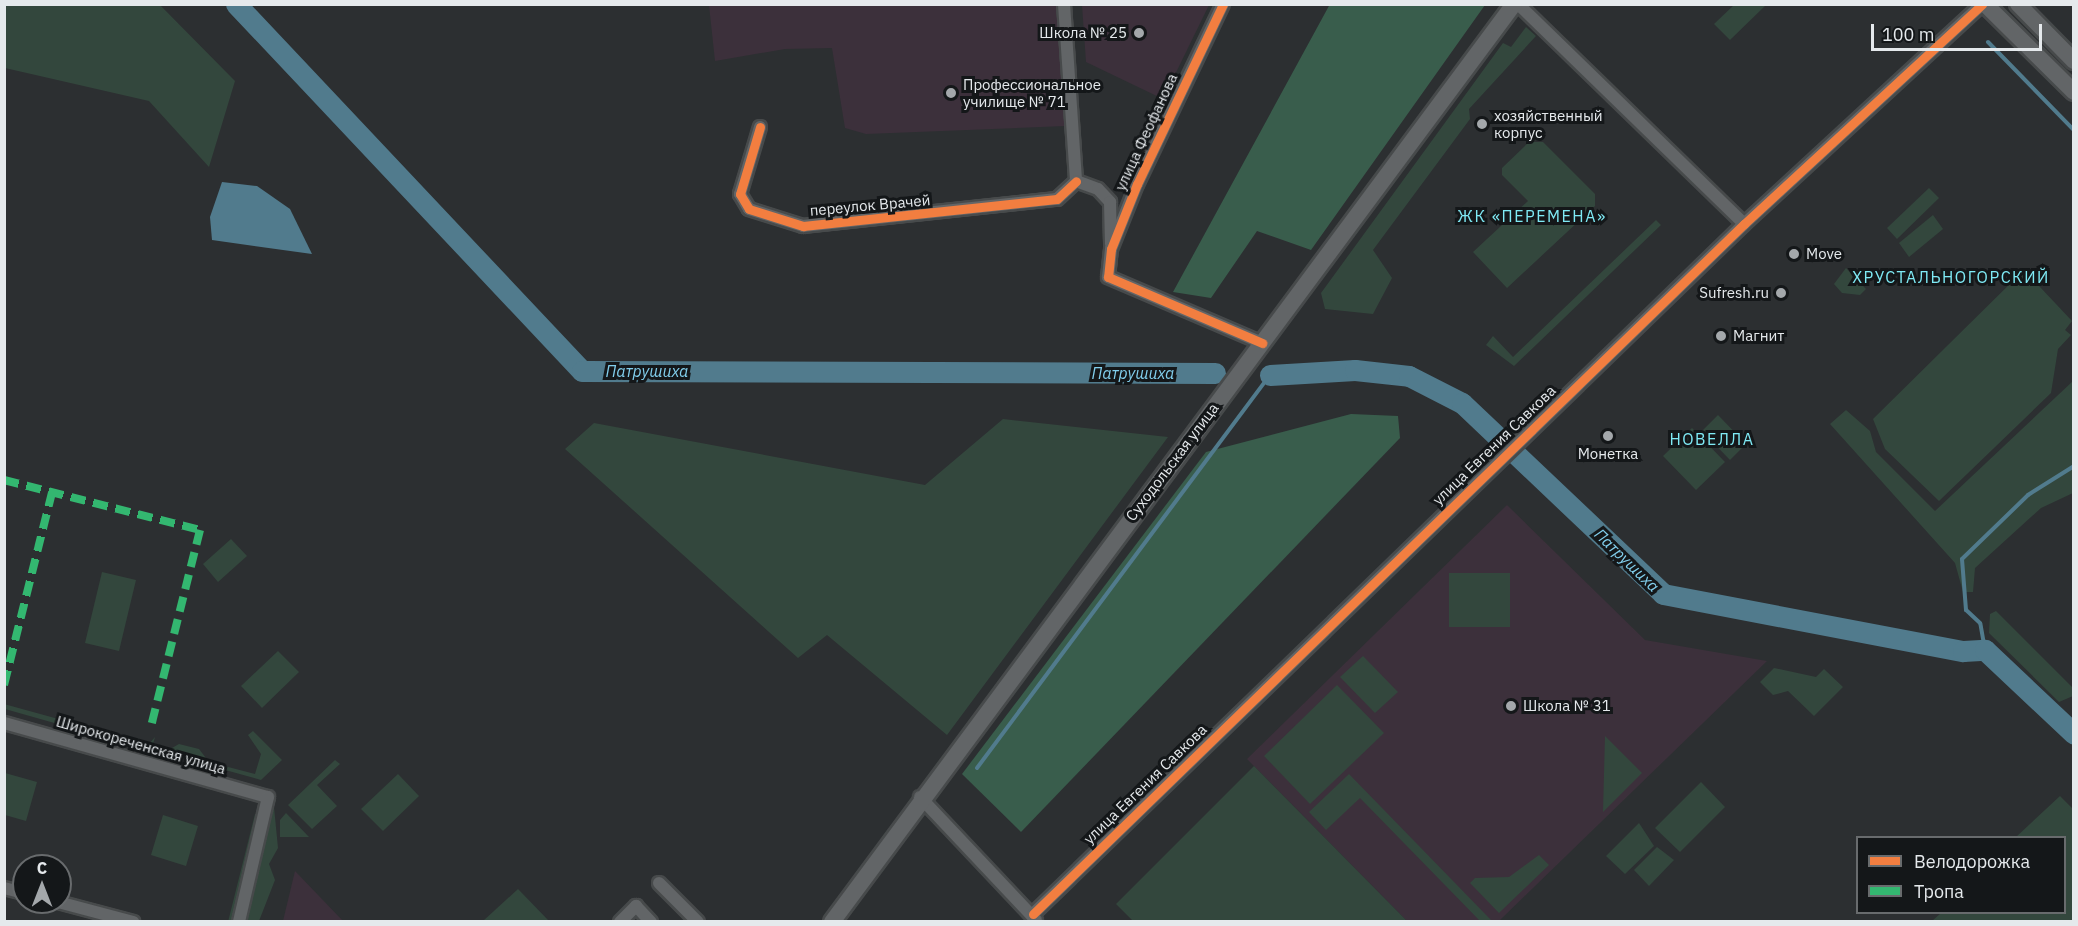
<!DOCTYPE html>
<html>
<head>
<meta charset="utf-8">
<style>
	body { margin:0 }
	#map { position:relative; width:2078px; height:926px; overflow:hidden; background:#2c2f31; font-family:"IBM Plex Sans",sans-serif }
	div>[style] { position:absolute }
	.education>* { inset:0; background:#3c303b }
	.green>* { inset:0; background:#33473d }
	.forest>* { inset:0; background:#395d4c }
	.water>* { inset:0; background:#517b8d }
	.stream>* { height:4px; margin:-2px; padding:0 2px; transform-origin:2px; border-radius:2px; background:#517b8d }
	.river>* { height:21px; margin:-10.5px; padding:0 10.5px; transform-origin:10.5px; border-radius:10.5px; background:#517b8d }
	.roads { filter:drop-shadow(2px 0 #474a4b) drop-shadow(-2px 0 #474a4b) drop-shadow(0 2px #474a4b) drop-shadow(0 -2px #474a4b) }
	.street>* { height:12px; margin:-6px; padding:0 6px; transform-origin:6px; border-radius:6px; background:#626567 }
	.secondary>* { height:16px; margin:-8px; padding:0 8px; transform-origin:8px; border-radius:8px; background:#626567 }
	.quiet>* { height:8px; margin-top:-4px; transform-origin:0; background:repeating-linear-gradient(90deg,#33b770 0 15px,transparent 0 23px) }
	.cycleway>* { height:9px; margin:-4.5px; padding:0 4.5px; transform-origin:4.5px; border-radius:4.5px; background:#f27e40 }
	.dots>* { width:16px; height:16px; translate:-50% -50%; box-sizing:border-box; border:3px solid #141719; border-radius:50% }
	span { translate:-50% -50%; white-space:nowrap; text-align:center; line-height:1.15; -webkit-text-stroke:6px #141719; paint-order:stroke }
	.poi-label { font-size:15px; color:#e5e9ec }
	.right { translate:-100% -50%; text-align:right }
	.left { translate:0 -50%; text-align:left }
	.street-label { font-size:15px; color:#e5e9ec }
	.neighbourhood-label { font-size:16px; color:#7feaf5; letter-spacing:1.5px }
	.water-label { font-size:16px; color:#82cfed; font-style:italic }
	.frame { position:absolute; inset:0; border:6px solid #e5e9ec; pointer-events:none }
	.legend { position:absolute; left:1856px; top:836px; width:210px; height:78px; box-sizing:border-box; background:#141719; border:2px solid #686b6d; margin:0; padding:8px 10px; list-style:none; font-size:18px; color:#e5e9ec }
	.legend li { display:flex; align-items:center; gap:12px; height:30px }
	.legend b { width:30px; border:2px solid #686b6d }
	.north { position:absolute; left:12px; top:854px; width:60px; height:60px; box-sizing:border-box; background:#141719; border:2px solid #686b6d; border-radius:50%; rotate:0deg; font-size:16px; font-weight:700; line-height:24px; text-align:center; color:#e5e9ec }
	.north::after { content:''; display:block; margin:auto; width:21px; height:27px; background:#a4a8ab; clip-path:polygon(50% 0,100% 100%,50% 72%,0 100%) }
	.scale { position:absolute; left:1871px; top:24px; width:171px; height:27px; box-sizing:border-box; border:3px solid #e5e9ec; border-top:0; padding-left:8px; font-size:18px; line-height:21px; white-space:nowrap; color:#e5e9ec; -webkit-text-stroke:4px #141719; paint-order:stroke }
</style>
</head>
<body>
<div id="map">
	<div class="education">
		<i style="clip-path:polygon(709px 5px,1056px 5px,1065px 126px,866px 134px,845px 128px,832px 48px,785px 49px,715px 61px)"></i>
		<i style="clip-path:polygon(1082px 5px,1082px 4px,1209px 5px,1163px 99px,1086px 62px)"></i>
		<i style="clip-path:polygon(1507px 505px,1645px 640px,1767px 661px,1499px 921px,1407px 921px,1247px 759px)"></i>
		<i style="clip-path:polygon(295px 871px,343px 921px,283px 921px)"></i>
	</div>
	<div class="green">
		<i style="clip-path:polygon(5px 4px,160px 5px,235px 81px,209px 167px,149px 101px,5px 68px)"></i>
		<i style="clip-path:polygon(1735px 4px,1766px 5px,1730px 40px,1714px 24px)"></i>
		<i style="clip-path:polygon(1526px 27px,1536px 36px,1469px 109px,1470px 119px,1373px 250px,1392px 278px,1373px 314px,1325px 309px,1321px 293px,1503px 43px,1511px 47px)"></i>
		<i style="clip-path:polygon(1529px 142px,1543px 142px,1595px 194px,1595px 206px,1507px 288px,1473px 252px,1528px 201px,1502px 175px,1502px 168px)"></i>
		<i style="clip-path:polygon(1929px 188px,1939px 198px,1897px 239px,1887px 228px)"></i>
		<i style="clip-path:polygon(1933px 215px,1943px 229px,1909px 257px,1899px 243px)"></i>
		<i style="clip-path:polygon(1656px 220px,1661px 225px,1514px 366px,1486px 345px,1493px 336px,1513px 357px)"></i>
		<i style="clip-path:polygon(1846px 268px,1866px 289px,1860px 295px,1842px 293px,1834px 284px)"></i>
		<i style="clip-path:polygon(2024px 270px,2072px 321px,2065px 330px,2071px 335px,2058px 349px,2051px 393px,1939px 501px,1885px 449px,1873px 419px)"></i>
		<i style="clip-path:polygon(2073px 381px,2073px 493px,2041px 508px,1975px 568px,1973px 592px,1963px 592px,1955px 563px,1830px 424px,1846px 410px,1870px 431px,1876px 452px,1935px 511px)"></i>
		<i style="clip-path:polygon(1718px 415px,1746px 444px,1730px 460px,1702px 431px)"></i>
		<i style="clip-path:polygon(1003px 419px,1168px 437px,947px 735px,827px 635px,798px 658px,565px 449px,594px 423px,925px 485px)"></i>
		<i style="clip-path:polygon(1692px 428px,1725px 462px,1696px 490px,1663px 456px)"></i>
		<i style="clip-path:polygon(231px 539px,247px 556px,218px 582px,203px 564px)"></i>
		<i style="clip-path:polygon(102px 572px,136px 580px,119px 651px,85px 643px)"></i>
		<i style="clip-path:polygon(1449px 573px,1510px 573px,1510px 627px,1449px 627px)"></i>
		<i style="clip-path:polygon(1996px 611px,2073px 688px,2073px 696px,2059px 702px,1989px 633px,1990px 614px)"></i>
		<i style="clip-path:polygon(278px 651px,299px 672px,262px 708px,241px 686px)"></i>
		<i style="clip-path:polygon(1363px 656px,1398px 692px,1375px 713px,1340px 677px)"></i>
		<i style="clip-path:polygon(1774px 668px,1816px 677px,1824px 669px,1843px 687px,1814px 716px,1788px 691px,1773px 695px,1760px 682px)"></i>
		<i style="clip-path:polygon(1337px 685px,1384px 733px,1310px 804px,1264px 756px)"></i>
		<i style="clip-path:polygon(4px 704px,149px 744px,155px 737px,149px 758px,146px 749px,5px 709px)"></i>
		<i style="clip-path:polygon(253px 731px,282px 760px,261px 780px,182px 758px,178px 765px,171px 761px,172px 748px,179px 744px,199px 749px,209px 762px,255px 774px,261px 754px,248px 735px)"></i>
		<i style="clip-path:polygon(1605px 736px,1642px 773px,1603px 812px)"></i>
		<i style="clip-path:polygon(335px 760px,340px 764px,317px 785px,337px 806px,312px 829px,288px 805px)"></i>
		<i style="clip-path:polygon(1254px 766px,1407px 921px,1133px 921px,1116px 904px)"></i>
		<i style="clip-path:polygon(5px 773px,37px 782px,26px 821px,5px 815px)"></i>
		<i style="clip-path:polygon(398px 774px,419px 796px,383px 831px,361px 809px)"></i>
		<i style="clip-path:polygon(1349px 774px,1491px 920px,1480px 921px,1360px 798px,1326px 830px,1309px 812px)"></i>
		<i style="clip-path:polygon(1701px 782px,1725px 807px,1680px 852px,1655px 828px)"></i>
		<i style="clip-path:polygon(2060px 796px,2073px 809px,2073px 921px,1932px 921px,1941px 913px,2064px 912px,2064px 838px,2016px 837px)"></i>
		<i style="clip-path:polygon(274px 807px,278px 848px,269px 864px,275px 880px,259px 921px,245px 922px)"></i>
		<i style="clip-path:polygon(286px 813px,309px 837px,280px 837px,280px 820px)"></i>
		<i style="clip-path:polygon(255px 814px,260px 815px,234px 921px,228px 922px)"></i>
		<i style="clip-path:polygon(163px 815px,198px 826px,186px 866px,151px 855px)"></i>
		<i style="clip-path:polygon(1639px 823px,1654px 846px,1625px 874px,1606px 856px)"></i>
		<i style="clip-path:polygon(1657px 847px,1674px 860px,1649px 886px,1634px 870px)"></i>
		<i style="clip-path:polygon(1539px 855px,1549px 865px,1499px 913px,1470px 883px,1475px 878px,1509px 877px)"></i>
		<i style="clip-path:polygon(518px 889px,549px 921px,483px 921px)"></i>
	</div>
	<div class="forest">
		<i style="clip-path:polygon(1330px 4px,1485px 5px,1311px 250px,1257px 231px,1211px 298px,1173px 292px)"></i>
		<i style="clip-path:polygon(1351px 414px,1398px 416px,1400px 438px,1021px 832px,962px 774px,1206px 452px)"></i>
	</div>
	<div class="water">
		<i style="clip-path:polygon(222px 182px,257px 186px,290px 209px,312px 254px,212px 240px,210px 217px)"></i>
	</div>
	<div class="stream">
		<i style="left:1988px;top:42px;width:123px;rotate:45.7deg"></i>
		<i style="left:1985px;top:650px;width:27px;rotate:-100deg"></i>
		<i style="left:1980px;top:623px;width:19px;rotate:-137deg"></i>
		<i style="left:1966px;top:610px;width:51px;rotate:-94.5deg"></i>
		<i style="left:1962px;top:559px;width:92px;rotate:-44.1deg"></i>
		<i style="left:2028px;top:495px;width:54px;rotate:-32.2deg"></i>
		<i style="left:977px;top:768px;width:490px;rotate:-53.3deg"></i>
	</div>
	<div class="river">
		<i style="left:236px;top:4px;width:504px;rotate:46.69deg"></i>
		<i style="left:582px;top:371px;width:633px;rotate:0.18deg"></i>
		<i style="left:1270px;top:375px;width:85px;rotate:-3.4deg"></i>
		<i style="left:1355px;top:370px;width:54px;rotate:6.3deg"></i>
		<i style="left:1409px;top:376px;width:59px;rotate:27deg"></i>
		<i style="left:1462px;top:403px;width:277px;rotate:43.5deg"></i>
		<i style="left:1663px;top:594px;width:305px;rotate:10.8deg"></i>
		<i style="left:1963px;top:651px;width:22px;rotate:-3deg"></i>
		<i style="left:1985px;top:650px;width:122px;rotate:43.3deg"></i>
	</div>
	<div class="roads">
		<div class="street">
			<i style="left:1064px;top:4px;width:177px;rotate:86.1deg"></i>
			<i style="left:1076px;top:181px;width:23px;rotate:20deg"></i>
			<i style="left:1098px;top:189px;width:18px;rotate:47deg"></i>
			<i style="left:1110px;top:202px;width:42px;rotate:88.6deg"></i>
			<i style="left:1223px;top:4px;width:199px;rotate:115.5deg"></i>
			<i style="left:1137px;top:184px;width:70px;rotate:111.8deg"></i>
			<i style="left:1111px;top:249px;width:28px;rotate:96deg"></i>
			<i style="left:1108px;top:277px;width:168px;rotate:23.2deg"></i>
			<i style="left:1518px;top:4px;width:315px;rotate:44.2deg"></i>
			<i style="left:760px;top:127px;width:70px;rotate:106.6deg"></i>
			<i style="left:740px;top:194px;width:17px;rotate:59deg"></i>
			<i style="left:749px;top:209px;width:57px;rotate:17.5deg"></i>
			<i style="left:803px;top:226px;width:255px;rotate:-6.1deg"></i>
			<i style="left:1057px;top:199px;width:26px;rotate:-43deg"></i>
			<i style="left:4px;top:723px;width:274px;rotate:15.7deg"></i>
			<i style="left:268px;top:797px;width:128px;rotate:103.1deg"></i>
			<i style="left:920px;top:797px;width:169px;rotate:46.7deg"></i>
			<i style="left:659px;top:883px;width:55px;rotate:45deg"></i>
			<i style="left:4px;top:888px;width:21px;rotate:14deg"></i>
			<i style="left:58px;top:902px;width:78px;rotate:14.9deg"></i>
			<i style="left:1033px;top:914px;width:991px;rotate:-44.14deg"></i>
			<i style="left:1744px;top:224px;width:324px;rotate:-42.7deg"></i>
			<i style="left:620px;top:922px;width:23px;rotate:-45deg"></i>
			<i style="left:636px;top:906px;width:22px;rotate:47deg"></i>
		</div>
		<div class="secondary">
			<i style="left:1985px;top:4px;width:125px;rotate:44.7deg"></i>
			<i style="left:2018px;top:4px;width:80px;rotate:45.5deg"></i>
			<i style="left:832px;top:922px;width:1144px;rotate:-53.39deg"></i>
		</div>
	</div>
	<div class="quiet">
		<i style="left:4px;top:480px;width:202px;rotate:14.3deg"></i>
		<i style="left:200px;top:530px;width:206px;rotate:104deg"></i>
		<i style="left:4px;top:685px;width:199px;rotate:-76deg"></i>
	</div>
	<div class="cycleway">
		<i style="left:1223px;top:4px;width:199px;rotate:115.5deg"></i>
		<i style="left:1137px;top:184px;width:70px;rotate:111.8deg"></i>
		<i style="left:1111px;top:249px;width:28px;rotate:96deg"></i>
		<i style="left:1108px;top:277px;width:168px;rotate:23.2deg"></i>
		<i style="left:760px;top:127px;width:70px;rotate:106.6deg"></i>
		<i style="left:740px;top:194px;width:17px;rotate:59deg"></i>
		<i style="left:749px;top:209px;width:57px;rotate:17.5deg"></i>
		<i style="left:803px;top:226px;width:255px;rotate:-6.1deg"></i>
		<i style="left:1057px;top:199px;width:26px;rotate:-43deg"></i>
		<i style="left:1033px;top:914px;width:991px;rotate:-44.14deg"></i>
		<i style="left:1744px;top:224px;width:324px;rotate:-42.7deg"></i>
	</div>
	<div class="dots">
		<i style="left:1139px;top:33px;background:#a4a8ab"></i>
		<i style="left:951px;top:93px;background:#a4a8ab"></i>
		<i style="left:1482px;top:124px;background:#a4a8ab"></i>
		<i style="left:1794px;top:254px;background:#a4a8ab"></i>
		<i style="left:1781px;top:293px;background:#a4a8ab"></i>
		<i style="left:1721px;top:336px;background:#a4a8ab"></i>
		<i style="left:1608px;top:436px;background:#a4a8ab"></i>
		<i style="left:1511px;top:706px;background:#a4a8ab"></i>
	</div>
	<div class="poi-label">
		<span class="right" style="left:1127px;top:33px">Школа № 25</span>
		<span class="left" style="left:963px;top:93px">Профессиональное<br>училище № 71</span>
		<span class="left" style="left:1494px;top:124px">хозяйственный<br>корпус</span>
		<span class="left" style="left:1806px;top:254px">Move</span>
		<span class="right" style="left:1769px;top:293px">Sufresh.ru</span>
		<span class="left" style="left:1733px;top:336px">Магнит</span>
		<span style="left:1608px;top:454px">Монетка</span>
		<span class="left" style="left:1523px;top:706px">Школа № 31</span>
	</div>
	<div class="street-label">
		<span style="left:1146px;top:132px;rotate:-65deg">улица Феофанова</span>
		<span style="left:870px;top:205px;rotate:-5deg">переулок Врачей</span>
		<span style="left:1494px;top:445px;rotate:-44deg">улица Евгения Савкова</span>
		<span style="left:1172px;top:462px;rotate:-53deg">Суходольская улица</span>
		<span style="left:141px;top:745px;rotate:16deg">Широкореченская улица</span>
		<span style="left:1145px;top:784px;rotate:-44deg">улица Евгения Савкова</span>
	</div>
	<div class="neighbourhood-label">
		<span style="left:1532px;top:216px">ЖК «ПЕРЕМЕНА»</span>
		<span style="left:1951px;top:277px">ХРУСТАЛЬНОГОРСКИЙ</span>
		<span style="left:1712px;top:439px">НОВЕЛЛА</span>
	</div>
	<div class="water-label">
		<span style="left:647px;top:371px">Патрушиха</span>
		<span style="left:1133px;top:373px">Патрушиха</span>
		<span style="left:1627px;top:560px;rotate:44deg">Патрушиха</span>
	</div>
	<div class="frame"></div>
	<ul class="legend">
	<li><b style="height:8px;background:#f27e40"></b>Велодорожка</li>
	<li><b style="height:8px;background:#33b770"></b>Тропа</li>
	</ul>
	<div class="north">С</div>
	<div class="scale">100 m</div>
</div>
</body>
</html>
